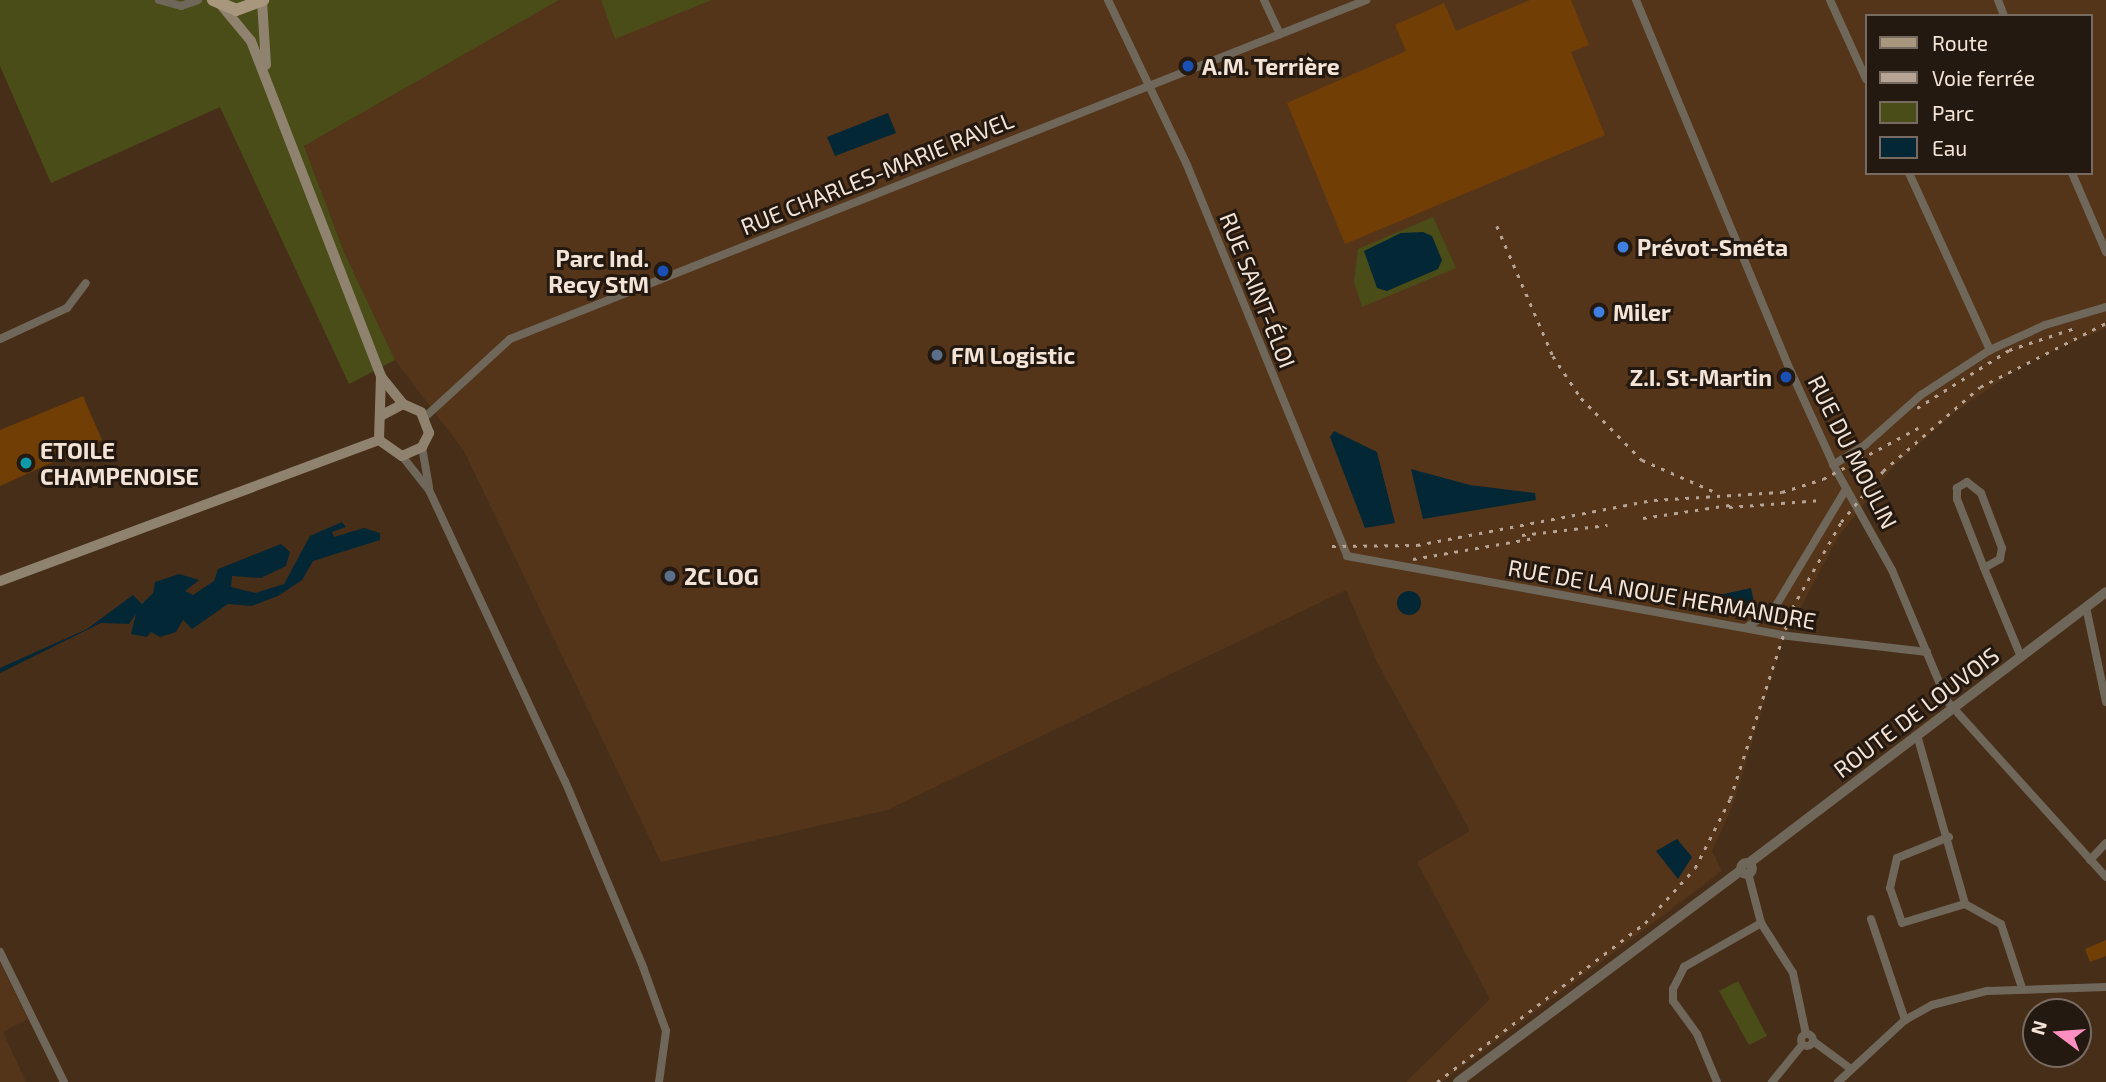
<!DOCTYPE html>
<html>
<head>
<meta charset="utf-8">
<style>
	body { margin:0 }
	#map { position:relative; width:2106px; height:1082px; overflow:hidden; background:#472e19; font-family:"Exo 2",sans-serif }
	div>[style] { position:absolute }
	.built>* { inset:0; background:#54351a }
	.green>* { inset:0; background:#4a4d17 }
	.water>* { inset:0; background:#032735 }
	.round { border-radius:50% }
	.building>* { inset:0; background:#713e05 }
	.minor>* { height:8px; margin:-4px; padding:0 4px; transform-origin:4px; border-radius:4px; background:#6e675a }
	.minor>.ring { margin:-4px; padding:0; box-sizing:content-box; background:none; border:8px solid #6e675a; border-radius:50% }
	.tertiary>* { height:10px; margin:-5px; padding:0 5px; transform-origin:5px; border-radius:5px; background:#6e675a }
	.tertiary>.ring { margin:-5px; padding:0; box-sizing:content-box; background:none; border:10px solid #6e675a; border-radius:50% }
	.secondary>* { height:10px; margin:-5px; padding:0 5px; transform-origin:5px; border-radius:5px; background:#8f826e }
	.primary>* { height:12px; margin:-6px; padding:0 6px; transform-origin:6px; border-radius:6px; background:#a8977d }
	.rail>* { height:2.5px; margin-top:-1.25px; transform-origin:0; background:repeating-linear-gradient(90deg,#b7a494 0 3.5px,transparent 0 10.5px) }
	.dots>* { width:19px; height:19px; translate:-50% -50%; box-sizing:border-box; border:4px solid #241910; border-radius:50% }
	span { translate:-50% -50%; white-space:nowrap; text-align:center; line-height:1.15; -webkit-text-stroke:6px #241910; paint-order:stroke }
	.poi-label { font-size:23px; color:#f4e4d7; font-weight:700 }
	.left { translate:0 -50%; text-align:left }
	.right { translate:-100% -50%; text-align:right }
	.street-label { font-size:23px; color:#f4e4d7 }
	.legend { position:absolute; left:1865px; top:14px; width:228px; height:161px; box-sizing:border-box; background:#241910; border:2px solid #776a60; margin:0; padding:9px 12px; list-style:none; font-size:21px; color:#f4e4d7 }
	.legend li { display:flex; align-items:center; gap:14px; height:35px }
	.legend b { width:35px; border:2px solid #776a60 }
	.north { position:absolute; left:2022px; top:998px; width:70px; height:70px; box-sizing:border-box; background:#241910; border:2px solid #776a60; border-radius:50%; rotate:286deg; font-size:19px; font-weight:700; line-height:28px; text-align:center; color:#f4e4d7 }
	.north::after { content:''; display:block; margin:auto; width:24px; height:32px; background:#fd8ec0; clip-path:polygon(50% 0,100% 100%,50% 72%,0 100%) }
</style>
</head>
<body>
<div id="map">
	<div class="built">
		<i style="clip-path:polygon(evenodd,559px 0,601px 0,615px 38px,712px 0,2106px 0,2106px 328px,2026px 363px,1954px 413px,1892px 468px,1838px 537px,1782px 643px,1733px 805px,1712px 851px,1722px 871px,1442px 1082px,1406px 1082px,1490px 999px,1417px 862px,1470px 831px,1377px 662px,1346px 590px,887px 810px,661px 862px,464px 451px,395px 360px,344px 252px,304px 146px,559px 0,1866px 16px,2090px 16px,2090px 173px,1866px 173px,1866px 16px)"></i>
		<i style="clip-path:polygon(0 963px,28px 1019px,3px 1032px,26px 1082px,0 1082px)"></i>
	</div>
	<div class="green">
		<i style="clip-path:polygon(0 0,559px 0,304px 146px,344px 252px,395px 360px,349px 384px,220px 107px,51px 183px,0 66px)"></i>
		<i style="clip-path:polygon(601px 0,712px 0,615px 39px)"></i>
		<i style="clip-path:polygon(1433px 217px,1456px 268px,1362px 307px,1354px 282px,1358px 249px)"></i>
		<i style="clip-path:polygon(1738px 981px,1767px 1036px,1749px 1045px,1719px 991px)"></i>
	</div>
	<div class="water">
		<i style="clip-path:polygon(888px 113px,896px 133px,835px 156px,827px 137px)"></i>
		<i style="clip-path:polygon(1423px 232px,1432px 236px,1442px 260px,1438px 269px,1387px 291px,1377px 288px,1364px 251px,1401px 233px)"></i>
		<i style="clip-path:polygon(1334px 431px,1377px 452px,1395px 523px,1365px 528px,1330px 437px)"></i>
		<i style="clip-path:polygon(1411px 469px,1470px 485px,1535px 493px,1536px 500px,1423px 519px)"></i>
		<i style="clip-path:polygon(342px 522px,346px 527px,332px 532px,334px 537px,364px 528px,380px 533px,380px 540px,313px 561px,302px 580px,278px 596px,251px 606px,228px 604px,192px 629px,183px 620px,176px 632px,160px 637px,151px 632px,147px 637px,131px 634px,136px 614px,129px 624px,101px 623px,0 673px,0 668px,87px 629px,133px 595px,142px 604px,153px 593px,155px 582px,179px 574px,199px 580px,185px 591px,193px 595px,214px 581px,218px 569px,281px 544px,290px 552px,286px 566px,261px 578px,232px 576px,231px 587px,255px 593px,284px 584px,310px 536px)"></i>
		<i style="clip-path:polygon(1751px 588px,1755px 608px,1729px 615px,1702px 609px,1701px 599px)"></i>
		<i class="round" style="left:1397px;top:591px;width:24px;height:24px"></i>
		<i style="clip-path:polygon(1677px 839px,1692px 857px,1678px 879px,1656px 851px)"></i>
	</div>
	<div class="building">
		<i style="clip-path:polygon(1530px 0,1571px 0,1589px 45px,1571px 52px,1605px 135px,1345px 244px,1287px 103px,1406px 51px,1395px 25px,1444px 3px,1456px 31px)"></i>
		<i style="clip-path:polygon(83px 396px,102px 440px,0 486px,0 430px)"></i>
		<i style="clip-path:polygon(2106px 940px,2106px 956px,2090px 962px,2085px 949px)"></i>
	</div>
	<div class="minor">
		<i style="left:159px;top:0;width:23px;rotate:15deg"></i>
		<i style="left:181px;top:6px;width:18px;rotate:-19deg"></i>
		<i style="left:1108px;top:0;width:183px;rotate:64.4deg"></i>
		<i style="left:1187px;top:165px;width:422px;rotate:67.7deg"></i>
		<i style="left:1347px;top:556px;width:440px;rotate:10.3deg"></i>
		<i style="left:1780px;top:635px;width:148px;rotate:6.6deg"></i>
		<i style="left:1264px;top:0;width:38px;rotate:65deg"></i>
		<i style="left:1636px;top:0;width:393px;rotate:67.4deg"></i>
		<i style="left:1787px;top:363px;width:120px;rotate:65.4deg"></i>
		<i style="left:1837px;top:472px;width:112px;rotate:60.7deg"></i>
		<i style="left:1892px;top:570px;width:142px;rotate:67.2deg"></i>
		<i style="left:1947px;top:701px;width:237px;rotate:47.9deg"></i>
		<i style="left:1830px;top:0;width:87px;rotate:65.5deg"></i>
		<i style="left:1998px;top:0;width:17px;rotate:69deg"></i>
		<i style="left:1909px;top:173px;width:195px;rotate:65.4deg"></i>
		<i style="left:2072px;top:173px;width:86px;rotate:66.7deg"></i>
		<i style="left:0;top:339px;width:74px;rotate:-24.8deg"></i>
		<i style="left:67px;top:308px;width:31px;rotate:-53deg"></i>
		<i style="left:425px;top:417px;width:115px;rotate:-42.5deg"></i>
		<i style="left:510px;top:339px;width:921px;rotate:-21.6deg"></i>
		<i style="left:422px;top:447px;width:41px;rotate:80.1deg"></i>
		<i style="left:402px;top:456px;width:43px;rotate:51.5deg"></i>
		<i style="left:429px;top:490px;width:321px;rotate:65deg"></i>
		<i style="left:565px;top:781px;width:202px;rotate:67.2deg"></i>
		<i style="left:643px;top:967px;width:68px;rotate:70.2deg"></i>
		<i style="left:666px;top:1031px;width:51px;rotate:97.8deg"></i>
		<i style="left:1833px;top:465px;width:39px;rotate:-32deg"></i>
		<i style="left:1866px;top:444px;width:74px;rotate:-41.7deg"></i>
		<i style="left:1921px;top:395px;width:82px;rotate:-33.1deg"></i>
		<i style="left:1990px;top:350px;width:60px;rotate:-24.4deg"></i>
		<i style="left:2045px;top:325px;width:64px;rotate:-16.4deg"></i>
		<i style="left:1984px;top:568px;width:18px;rotate:-29deg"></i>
		<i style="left:2000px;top:559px;width:11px;rotate:-80deg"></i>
		<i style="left:2002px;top:548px;width:59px;rotate:-110.9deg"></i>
		<i style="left:1981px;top:493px;width:18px;rotate:-142deg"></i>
		<i style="left:1967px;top:482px;width:12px;rotate:149deg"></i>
		<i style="left:1957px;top:488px;width:11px;rotate:90deg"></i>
		<i style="left:1957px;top:499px;width:74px;rotate:68.6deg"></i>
		<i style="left:1984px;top:568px;width:96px;rotate:67.4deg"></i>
		<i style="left:2086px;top:607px;width:97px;rotate:78.1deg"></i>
		<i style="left:1747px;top:627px;width:32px;rotate:-34deg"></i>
		<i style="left:1774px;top:609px;width:140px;rotate:-59deg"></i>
		<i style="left:1917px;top:735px;width:176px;rotate:74.1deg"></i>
		<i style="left:1965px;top:904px;width:41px;rotate:29.1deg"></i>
		<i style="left:2001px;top:924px;width:67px;rotate:71.8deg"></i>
		<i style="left:1949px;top:837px;width:56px;rotate:158deg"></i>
		<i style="left:1897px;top:858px;width:31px;rotate:103deg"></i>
		<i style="left:1890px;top:888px;width:37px;rotate:71deg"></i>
		<i style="left:1902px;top:923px;width:66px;rotate:-16.8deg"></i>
		<i style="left:2090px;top:860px;width:23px;rotate:-47deg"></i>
		<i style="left:1748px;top:873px;width:52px;rotate:75.4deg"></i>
		<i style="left:1871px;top:919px;width:107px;rotate:71.4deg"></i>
		<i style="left:0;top:952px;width:145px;rotate:63.8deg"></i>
		<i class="ring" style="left:1801px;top:1034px;width:4px;height:4px"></i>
		<i style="left:1813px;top:1041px;width:47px;rotate:36.4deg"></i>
		<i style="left:1717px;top:1082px;width:52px;rotate:-112.6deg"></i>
		<i style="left:1697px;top:1034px;width:41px;rotate:-126deg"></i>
		<i style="left:1673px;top:1001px;width:12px;rotate:-90deg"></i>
		<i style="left:1673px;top:989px;width:25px;rotate:-63deg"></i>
		<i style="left:1684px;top:967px;width:89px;rotate:-29.7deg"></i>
		<i style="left:1761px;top:923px;width:59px;rotate:57.4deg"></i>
		<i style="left:1793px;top:973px;width:62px;rotate:78deg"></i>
		<i style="left:1772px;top:1082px;width:48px;rotate:-51deg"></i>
		<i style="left:1838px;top:1082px;width:91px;rotate:-42.8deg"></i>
		<i style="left:1905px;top:1020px;width:31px;rotate:-29deg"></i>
		<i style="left:1932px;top:1005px;width:57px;rotate:-14.3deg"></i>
		<i style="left:1987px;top:991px;width:119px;rotate:-1.9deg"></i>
	</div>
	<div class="tertiary">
		<i class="ring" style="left:1740.5px;top:862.5px;width:1px;height:1px"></i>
		<i style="left:1749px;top:863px;width:448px;rotate:-37.2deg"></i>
		<i style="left:1458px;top:1082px;width:354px;rotate:-36.8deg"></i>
	</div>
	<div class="secondary">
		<i style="left:262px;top:1px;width:64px;rotate:86.4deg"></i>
		<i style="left:222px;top:6px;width:45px;rotate:50.4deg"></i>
		<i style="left:251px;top:41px;width:359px;rotate:68.8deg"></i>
		<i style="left:381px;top:376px;width:64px;rotate:91.8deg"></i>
		<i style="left:379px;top:440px;width:28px;rotate:35deg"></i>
		<i style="left:402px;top:456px;width:22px;rotate:-24deg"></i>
		<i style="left:422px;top:447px;width:16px;rotate:-63deg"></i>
		<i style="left:429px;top:433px;width:22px;rotate:-111deg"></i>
		<i style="left:421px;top:412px;width:20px;rotate:-156deg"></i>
		<i style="left:403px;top:404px;width:24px;rotate:152deg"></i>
		<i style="left:382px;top:378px;width:33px;rotate:51deg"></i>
		<i style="left:0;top:581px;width:404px;rotate:-20.4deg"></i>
	</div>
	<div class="primary">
		<i style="left:213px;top:0;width:25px;rotate:23deg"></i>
		<i style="left:236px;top:10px;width:29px;rotate:-20deg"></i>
	</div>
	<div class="rail">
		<i style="left:1497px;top:226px;width:142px;rotate:66.7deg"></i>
		<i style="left:1553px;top:356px;width:50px;rotate:56.3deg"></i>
		<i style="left:1581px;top:398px;width:87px;rotate:45.5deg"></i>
		<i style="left:1642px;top:460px;width:77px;rotate:23.6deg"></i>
		<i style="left:1917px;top:408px;width:109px;rotate:-32.2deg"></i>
		<i style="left:2009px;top:350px;width:73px;rotate:-18.4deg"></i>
		<i style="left:1729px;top:507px;width:93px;rotate:-4.3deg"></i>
		<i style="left:1643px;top:518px;width:94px;rotate:-8.6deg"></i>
		<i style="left:1522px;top:535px;width:86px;rotate:-6.7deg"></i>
		<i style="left:1332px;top:546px;width:85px;rotate:-0.7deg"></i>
		<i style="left:1417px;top:545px;width:241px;rotate:-10.8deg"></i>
		<i style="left:1654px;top:500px;width:128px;rotate:-3.6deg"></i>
		<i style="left:1782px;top:492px;width:43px;rotate:-17.6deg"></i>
		<i style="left:1823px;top:479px;width:108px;rotate:-28.2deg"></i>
		<i style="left:1413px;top:559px;width:123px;rotate:-9.8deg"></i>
		<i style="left:1437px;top:1082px;width:262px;rotate:-37.4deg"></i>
		<i style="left:1645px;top:923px;width:74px;rotate:-47.7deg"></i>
		<i style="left:1695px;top:868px;width:77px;rotate:-63.1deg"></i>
		<i style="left:1730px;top:799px;width:201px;rotate:-72deg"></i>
		<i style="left:1792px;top:608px;width:99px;rotate:-60.3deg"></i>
		<i style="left:1841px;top:522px;width:66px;rotate:-50.5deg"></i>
		<i style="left:1883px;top:471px;width:128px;rotate:-40.9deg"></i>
		<i style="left:1980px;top:387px;width:141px;rotate:-26.9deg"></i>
	</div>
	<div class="dots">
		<i style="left:1188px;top:66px;background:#1a4fb4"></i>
		<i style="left:1623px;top:247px;background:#3f7fe0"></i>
		<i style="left:663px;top:271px;background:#1a4fb4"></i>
		<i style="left:1599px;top:312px;background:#3f7fe0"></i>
		<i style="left:937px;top:355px;background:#5c6f8a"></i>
		<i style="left:1786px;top:377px;background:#1a4fb4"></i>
		<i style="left:26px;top:463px;background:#0f9aa8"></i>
		<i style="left:670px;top:576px;background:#5c6f8a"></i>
	</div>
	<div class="poi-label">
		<span class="left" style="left:1202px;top:66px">A.M. Terrière</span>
		<span class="left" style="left:1637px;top:247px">Prévot-Sméta</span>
		<span class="right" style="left:649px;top:271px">Parc Ind.<br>Recy StM</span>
		<span class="left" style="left:1613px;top:312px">Miler</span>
		<span class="left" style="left:951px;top:355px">FM Logistic</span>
		<span class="right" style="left:1772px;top:377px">Z.I. St-Martin</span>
		<span class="left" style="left:40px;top:463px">ETOILE<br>CHAMPENOISE</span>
		<span class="left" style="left:684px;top:576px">2C LOG</span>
	</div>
	<div class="street-label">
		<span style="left:877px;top:173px;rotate:-22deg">RUE CHARLES-MARIE RAVEL</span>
		<span style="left:1258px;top:290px;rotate:68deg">RUE SAINT-ÉLOI</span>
		<span style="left:1853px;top:452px;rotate:63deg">RUE DU MOULIN</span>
		<span style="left:1662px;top:594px;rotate:10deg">RUE DE LA NOUE HERMANDRE</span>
		<span style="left:1916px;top:712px;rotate:-37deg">ROUTE DE LOUVOIS</span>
	</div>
	<ul class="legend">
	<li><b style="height:9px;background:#a8977d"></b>Route</li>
	<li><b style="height:9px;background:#b7a494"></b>Voie ferrée</li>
	<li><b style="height:19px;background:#4a4d17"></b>Parc</li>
	<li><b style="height:19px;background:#032735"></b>Eau</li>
	</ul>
	<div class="north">N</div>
</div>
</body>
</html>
